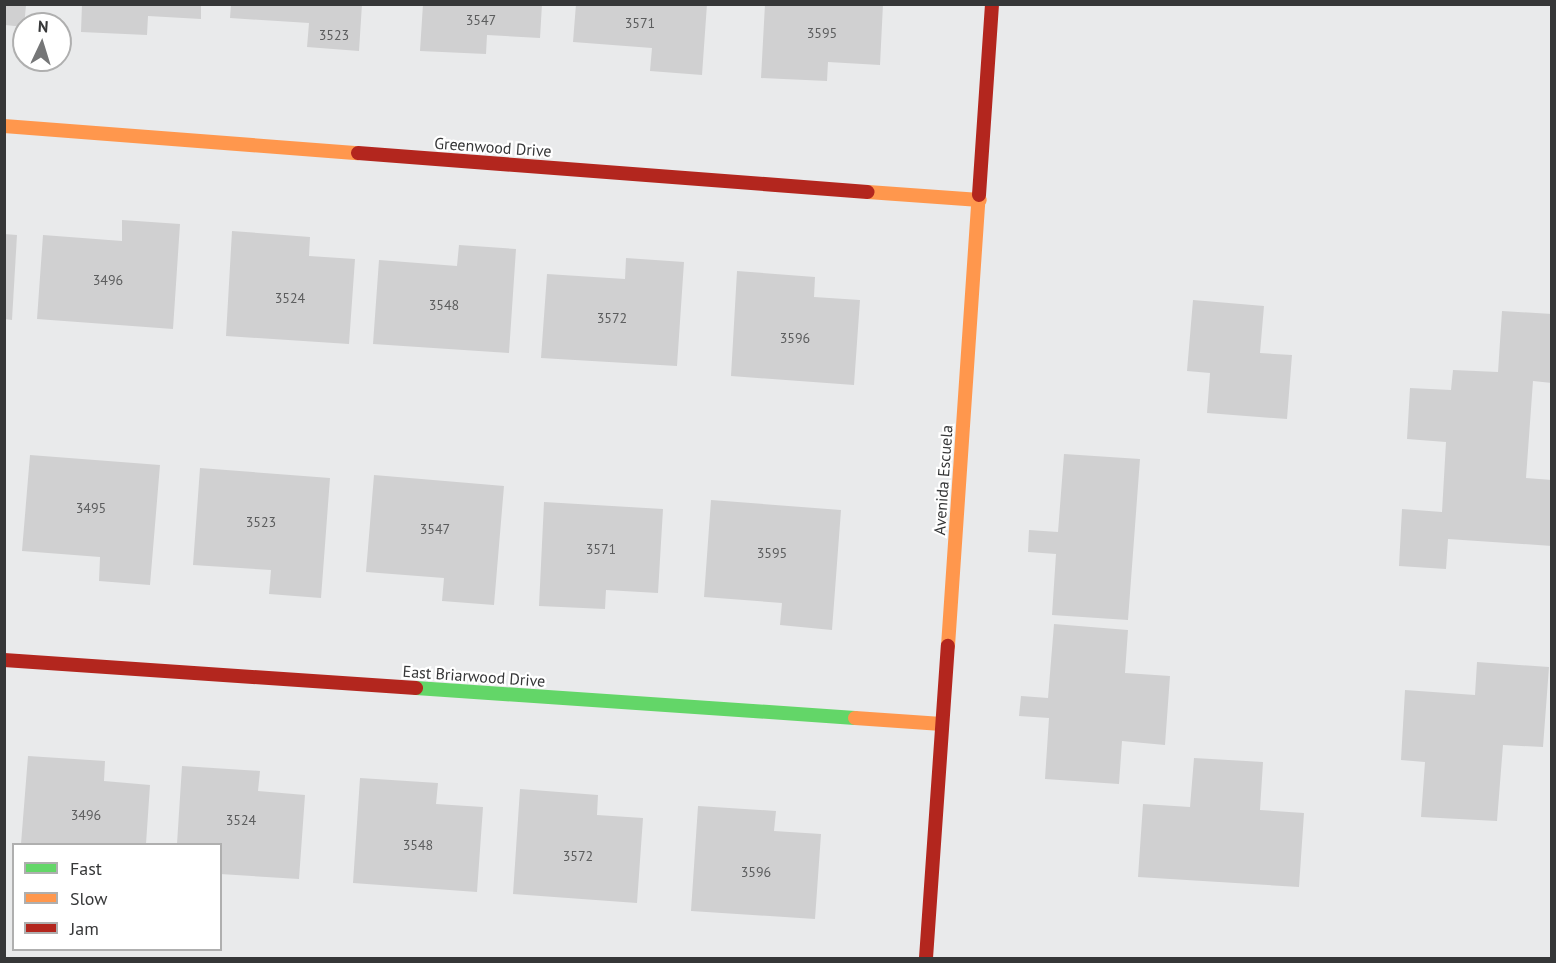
<!DOCTYPE html>
<html>
<head>
<meta charset="utf-8">
<style>
	body { margin:0 }
	#map { position:relative; width:1556px; height:963px; overflow:hidden; background:#e9eaeb; font-family:"PT Sans",sans-serif }
	div>[style] { position:absolute }
	.building>* { inset:0; background:#d0d0d1 }
	.fast>* { height:14px; margin:-7px; padding:0 7px; transform-origin:7px; border-radius:7px; background:#63d668 }
	.slow>* { height:14px; margin:-7px; padding:0 7px; transform-origin:7px; border-radius:7px; background:#ff974d }
	.jam>* { height:14px; margin:-7px; padding:0 7px; transform-origin:7px; border-radius:7px; background:#b3261e }
	span { translate:-50% -50%; white-space:nowrap; text-align:center; line-height:1.15; -webkit-text-stroke:4.5px #fff; paint-order:stroke }
	.number-label { font-size:14px; color:#5c5d5e }
	.number-label span { -webkit-text-stroke-width:0 }
	.street-label { font-size:16px; color:#363738 }
	.frame { position:absolute; inset:0; border:6px solid #363738; pointer-events:none }
	.legend { position:absolute; left:12px; top:843px; width:210px; height:108px; box-sizing:border-box; background:#fff; border:2px solid #afafaf; margin:0; padding:8px 10px; list-style:none; font-size:18px; color:#363738 }
	.legend li { display:flex; align-items:center; gap:12px; height:30px }
	.legend b { width:30px; border:2px solid #afafaf }
	.north { position:absolute; left:12px; top:12px; width:60px; height:60px; box-sizing:border-box; background:#fff; border:2px solid #afafaf; border-radius:50%; rotate:4deg; font-size:16px; font-weight:700; line-height:24px; text-align:center; color:#363738 }
	.north::after { content:''; display:block; margin:auto; width:21px; height:27px; background:#757677; clip-path:polygon(50% 0,100% 100%,50% 72%,0 100%) }
</style>
</head>
<body>
<div id="map">
	<div class="building">
		<i style="clip-path:polygon(82px 4px,201px 4px,201px 19px,148px 16px,147px 35px,81px 32px)"></i>
		<i style="clip-path:polygon(231px 4px,362px 4px,359px 51px,307px 47px,309px 23px,230px 18px)"></i>
		<i style="clip-path:polygon(423px 4px,542px 4px,540px 38px,487px 35px,486px 54px,420px 51px)"></i>
		<i style="clip-path:polygon(576px 4px,707px 4px,702px 75px,650px 71px,652px 48px,573px 42px)"></i>
		<i style="clip-path:polygon(765px 4px,883px 4px,880px 65px,828px 62px,827px 81px,761px 78px)"></i>
		<i style="clip-path:polygon(5px 5px,26px 5px,24px 27px,5px 25px)"></i>
		<i style="clip-path:polygon(122px 220px,180px 224px,173px 329px,37px 319px,43px 235px,122px 241px)"></i>
		<i style="clip-path:polygon(232px 231px,310px 237px,309px 256px,355px 259px,349px 344px,226px 336px)"></i>
		<i style="clip-path:polygon(4px 234px,17px 235px,12px 320px,4px 319px)"></i>
		<i style="clip-path:polygon(459px 245px,516px 249px,509px 353px,373px 344px,379px 260px,457px 266px)"></i>
		<i style="clip-path:polygon(626px 258px,684px 262px,677px 366px,541px 358px,547px 274px,625px 279px)"></i>
		<i style="clip-path:polygon(737px 271px,815px 277px,814px 297px,860px 300px,854px 385px,731px 376px)"></i>
		<i style="clip-path:polygon(1193px 300px,1264px 306px,1260px 353px,1292px 355px,1287px 419px,1207px 413px,1210px 373px,1187px 371px)"></i>
		<i style="clip-path:polygon(1502px 311px,1552px 314px,1552px 383px,1533px 381px,1526px 478px,1552px 480px,1552px 546px,1448px 539px,1446px 569px,1399px 566px,1402px 509px,1442px 512px,1446px 442px,1407px 439px,1410px 388px,1451px 390px,1453px 370px,1498px 372px)"></i>
		<i style="clip-path:polygon(1064px 454px,1140px 459px,1128px 620px,1052px 615px,1056px 554px,1028px 552px,1029px 530px,1058px 532px)"></i>
		<i style="clip-path:polygon(30px 455px,160px 465px,150px 585px,99px 581px,100px 557px,22px 551px)"></i>
		<i style="clip-path:polygon(200px 468px,330px 478px,321px 598px,269px 594px,271px 570px,193px 565px)"></i>
		<i style="clip-path:polygon(374px 475px,504px 486px,494px 605px,442px 601px,444px 578px,366px 572px)"></i>
		<i style="clip-path:polygon(711px 500px,841px 510px,832px 630px,780px 625px,782px 603px,704px 597px)"></i>
		<i style="clip-path:polygon(544px 502px,663px 509px,658px 593px,606px 590px,605px 609px,539px 606px)"></i>
		<i style="clip-path:polygon(1054px 624px,1128px 630px,1125px 673px,1170px 676px,1165px 745px,1122px 741px,1119px 784px,1045px 779px,1049px 718px,1019px 716px,1021px 696px,1048px 698px)"></i>
		<i style="clip-path:polygon(1477px 662px,1549px 667px,1543px 747px,1503px 745px,1497px 821px,1421px 817px,1425px 762px,1401px 760px,1405px 690px,1475px 695px)"></i>
		<i style="clip-path:polygon(28px 756px,105px 761px,104px 781px,150px 785px,146px 844px,21px 844px)"></i>
		<i style="clip-path:polygon(1194px 758px,1263px 762px,1260px 810px,1304px 813px,1299px 887px,1138px 877px,1143px 804px,1190px 807px)"></i>
		<i style="clip-path:polygon(182px 766px,260px 771px,258px 791px,305px 795px,299px 879px,220px 874px,220px 844px,177px 844px)"></i>
		<i style="clip-path:polygon(360px 778px,438px 783px,436px 804px,483px 807px,477px 892px,353px 883px)"></i>
		<i style="clip-path:polygon(520px 789px,598px 795px,597px 815px,643px 818px,637px 903px,513px 894px)"></i>
		<i style="clip-path:polygon(698px 806px,776px 811px,774px 831px,821px 834px,815px 919px,691px 911px)"></i>
	</div>
	<div class="fast">
		<i style="left:416px;top:688px;width:440px;rotate:3.9deg"></i>
	</div>
	<div class="slow">
		<i style="left:4px;top:126px;width:355px;rotate:4.4deg"></i>
		<i style="left:868px;top:192px;width:112px;rotate:4.1deg"></i>
		<i style="left:948px;top:646px;width:452px;rotate:-86.1deg"></i>
		<i style="left:855px;top:718px;width:87px;rotate:3.9deg"></i>
	</div>
	<div class="jam">
		<i style="left:358px;top:153px;width:511px;rotate:4.37deg"></i>
		<i style="left:979px;top:195px;width:191px;rotate:-86.1deg"></i>
		<i style="left:4px;top:660px;width:413px;rotate:3.9deg"></i>
		<i style="left:926px;top:958px;width:313px;rotate:-86deg"></i>
	</div>
	<div class="number-label">
		<span style="left:481px;top:20px">3547</span>
		<span style="left:640px;top:23px">3571</span>
		<span style="left:822px;top:33px">3595</span>
		<span style="left:334px;top:35px">3523</span>
		<span style="left:108px;top:280px">3496</span>
		<span style="left:290px;top:298px">3524</span>
		<span style="left:444px;top:305px">3548</span>
		<span style="left:612px;top:318px">3572</span>
		<span style="left:795px;top:338px">3596</span>
		<span style="left:91px;top:508px">3495</span>
		<span style="left:261px;top:522px">3523</span>
		<span style="left:435px;top:529px">3547</span>
		<span style="left:601px;top:549px">3571</span>
		<span style="left:772px;top:553px">3595</span>
		<span style="left:86px;top:815px">3496</span>
		<span style="left:241px;top:820px">3524</span>
		<span style="left:418px;top:845px">3548</span>
		<span style="left:578px;top:856px">3572</span>
		<span style="left:756px;top:872px">3596</span>
	</div>
	<div class="street-label">
		<span style="left:493px;top:147px;rotate:4deg">Greenwood Drive</span>
		<span style="left:943px;top:480px;rotate:-86deg">Avenida Escuela</span>
		<span style="left:474px;top:676px;rotate:4deg">East Briarwood Drive</span>
	</div>
	<div class="frame"></div>
	<ul class="legend">
	<li><b style="height:8px;background:#63d668"></b>Fast</li>
	<li><b style="height:8px;background:#ff974d"></b>Slow</li>
	<li><b style="height:8px;background:#b3261e"></b>Jam</li>
	</ul>
	<div class="north">N</div>
</div>
</body>
</html>
